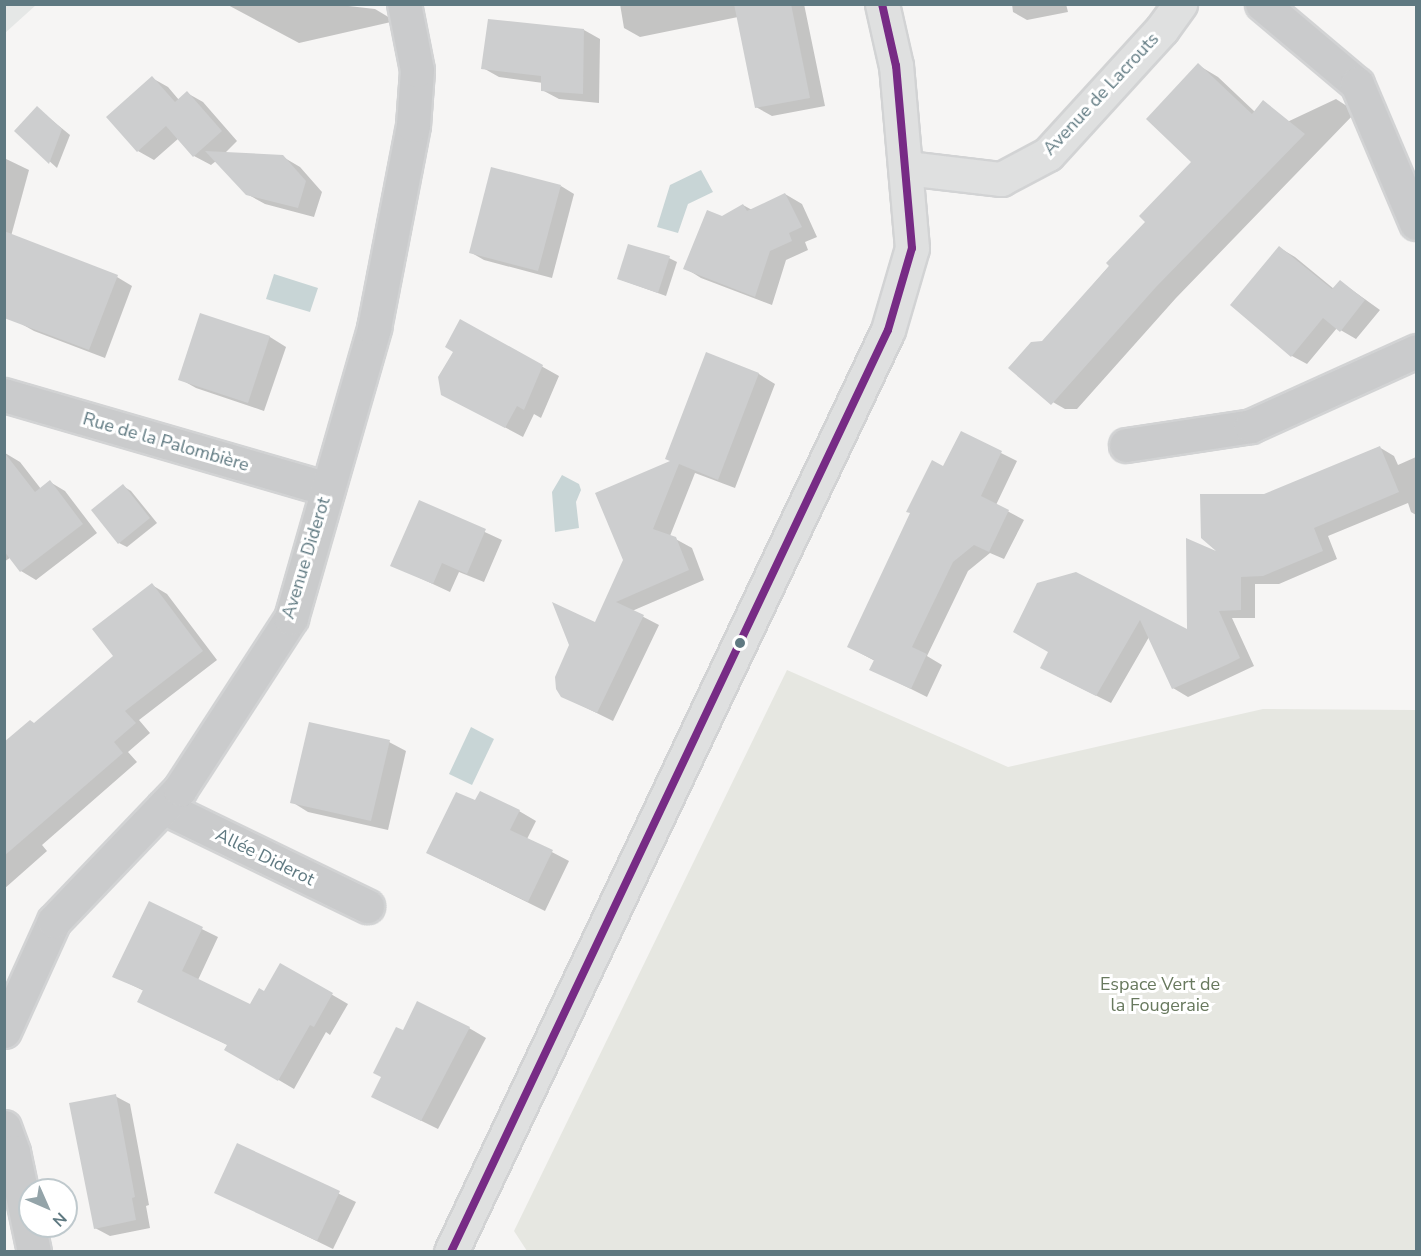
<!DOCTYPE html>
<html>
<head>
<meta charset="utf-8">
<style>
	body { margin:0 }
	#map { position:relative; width:1421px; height:1256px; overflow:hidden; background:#f6f5f4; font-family:"Nunito Sans",sans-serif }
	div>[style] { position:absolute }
	.built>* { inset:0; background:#e5e7e6 }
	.green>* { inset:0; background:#e6e7e1 }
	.water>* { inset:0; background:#c8d5d6 }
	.shadow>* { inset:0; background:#0003 }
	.building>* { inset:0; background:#cdcecf }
	.roads { filter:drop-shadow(2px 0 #d2d3d4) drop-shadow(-2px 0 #d2d3d4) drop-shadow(0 2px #d2d3d4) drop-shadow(0 -2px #d2d3d4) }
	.street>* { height:33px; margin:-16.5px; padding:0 16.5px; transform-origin:16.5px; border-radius:16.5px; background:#cacbcc }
	.secondary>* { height:33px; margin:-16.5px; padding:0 16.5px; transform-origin:16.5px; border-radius:16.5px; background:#dfe0e0 }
	.bus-1>* { height:8px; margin:-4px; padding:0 4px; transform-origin:4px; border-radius:4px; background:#772b85 }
	.dots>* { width:16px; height:16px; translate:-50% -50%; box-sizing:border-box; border:3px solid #fff; border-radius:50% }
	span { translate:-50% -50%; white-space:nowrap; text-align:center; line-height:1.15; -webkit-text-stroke:6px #fff; paint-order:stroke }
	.street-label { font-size:18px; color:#5f7981 }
	.park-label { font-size:18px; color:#68795e }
	.frame { position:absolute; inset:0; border:6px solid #5f7981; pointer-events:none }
	.north { position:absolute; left:18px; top:1178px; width:60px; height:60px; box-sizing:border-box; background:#fff; border:2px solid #bfc9cd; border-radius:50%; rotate:135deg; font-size:16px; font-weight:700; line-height:24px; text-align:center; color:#5f7981 }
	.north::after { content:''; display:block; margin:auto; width:21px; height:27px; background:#94a4a9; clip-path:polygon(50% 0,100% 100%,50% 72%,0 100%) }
</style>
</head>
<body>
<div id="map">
	<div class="built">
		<i style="clip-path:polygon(5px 4px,36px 4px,36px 5px,5px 33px)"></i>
	</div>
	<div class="green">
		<i style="clip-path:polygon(787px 670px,1008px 767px,1263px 709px,1416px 710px,1416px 1251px,527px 1251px,514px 1231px)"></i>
	</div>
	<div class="water">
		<i style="clip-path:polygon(701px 170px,713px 192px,688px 204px,678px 233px,657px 227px,670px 185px)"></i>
		<i style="clip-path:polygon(274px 274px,318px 288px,310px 312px,266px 299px)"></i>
		<i style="clip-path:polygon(562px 475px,579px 484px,581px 490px,576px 502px,579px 528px,555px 532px,552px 492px)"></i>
		<i style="clip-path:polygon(471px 727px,494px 739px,472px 785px,449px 774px)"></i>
	</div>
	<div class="shadow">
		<i style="clip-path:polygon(226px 4px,331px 4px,375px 9px,390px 18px,391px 22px,299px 43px)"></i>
		<i style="clip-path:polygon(620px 4px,804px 4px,825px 106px,772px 116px,756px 107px,738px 17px,640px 37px,624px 28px)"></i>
		<i style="clip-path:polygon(1012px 4px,1066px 4px,1068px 12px,1027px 20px,1013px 12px)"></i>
		<i style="clip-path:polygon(584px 30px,600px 39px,599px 103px,559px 99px,542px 90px,543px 83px,499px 77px,483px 68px)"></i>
		<i style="clip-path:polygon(1198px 65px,1218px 77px,1255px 112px,1285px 123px,1336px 99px,1356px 112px,1176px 298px,1077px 409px,1065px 409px,1044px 397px,1043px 343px,1147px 222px,1193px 162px)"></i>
		<i style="clip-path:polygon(152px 78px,168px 87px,179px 100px,187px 93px,203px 102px,237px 141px,224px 154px,283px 157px,300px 167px,322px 192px,314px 217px,265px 204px,247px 194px,216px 161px,211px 165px,194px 156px,179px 138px,154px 160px,138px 151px)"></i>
		<i style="clip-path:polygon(37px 108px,70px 135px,57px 168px,16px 131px)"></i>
		<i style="clip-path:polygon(4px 158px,29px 170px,4px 262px)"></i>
		<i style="clip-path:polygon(561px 186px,574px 194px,552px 278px,484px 260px,470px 252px)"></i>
		<i style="clip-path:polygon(785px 194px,802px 204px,817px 237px,805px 242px,808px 250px,786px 260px,772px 305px,701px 278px,685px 268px,743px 205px,752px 210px)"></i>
		<i style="clip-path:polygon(1280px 248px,1295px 257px,1334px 289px,1341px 282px,1380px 310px,1356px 339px,1337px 328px,1307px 364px,1292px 356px)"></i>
		<i style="clip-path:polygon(669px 258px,677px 262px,666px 296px,619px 279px)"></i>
		<i style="clip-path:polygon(117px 277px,132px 286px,105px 358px,34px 331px,18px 322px)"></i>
		<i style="clip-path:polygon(201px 315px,270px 337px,286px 347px,264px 411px,196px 388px,180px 379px)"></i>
		<i style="clip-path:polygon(461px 321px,559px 376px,541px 418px,534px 414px,523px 437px,457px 402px,455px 352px)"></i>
		<i style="clip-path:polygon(707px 354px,759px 374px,775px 384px,735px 488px,695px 473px,670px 536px,692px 548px,704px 580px,632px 611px,659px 625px,613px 721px,562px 696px,672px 462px)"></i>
		<i style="clip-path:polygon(961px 433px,1017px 461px,996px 505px,1024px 520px,1004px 559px,990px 553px,968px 571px,927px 656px,942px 665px,927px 697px,871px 669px,875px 661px,849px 647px)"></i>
		<i style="clip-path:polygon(1379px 447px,1394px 456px,1398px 465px,1416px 457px,1416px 515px,1411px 512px,1408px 503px,1328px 536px,1337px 559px,1279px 584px,1255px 584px,1255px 618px,1232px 618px,1254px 666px,1188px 697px,1173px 688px,1149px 637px,1111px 703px,1057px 676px,1038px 584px,1189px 632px,1222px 555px,1265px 496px)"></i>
		<i style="clip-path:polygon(5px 453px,20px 462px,41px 489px,50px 482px,65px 491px,97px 533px,36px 580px,21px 571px,11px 557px,4px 562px)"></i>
		<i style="clip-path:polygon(123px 486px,131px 491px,157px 523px,127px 547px,119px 543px)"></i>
		<i style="clip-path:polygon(420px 502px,502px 540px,484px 582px,459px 572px,450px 592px,392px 565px)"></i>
		<i style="clip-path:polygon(152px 585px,167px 594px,217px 660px,139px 720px,150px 733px,128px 752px,137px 762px,42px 845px,47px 851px,4px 889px,4px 766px,115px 656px)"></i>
		<i style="clip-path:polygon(389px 742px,406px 751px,388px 830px,308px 812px,292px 802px)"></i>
		<i style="clip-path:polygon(476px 802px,519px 811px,536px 821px,527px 839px,569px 861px,545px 911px,428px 853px)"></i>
		<i style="clip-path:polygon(149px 903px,218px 937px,198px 980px,251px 1006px,265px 993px,281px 965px,348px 1004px,330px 1035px,326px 1032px,294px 1089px,226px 1049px,228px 1045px,139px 1002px,144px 991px,114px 976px)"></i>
		<i style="clip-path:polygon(469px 1028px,486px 1038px,438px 1129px,373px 1097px,403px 1032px)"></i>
		<i style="clip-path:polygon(115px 1096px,130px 1104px,149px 1205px,146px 1206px,150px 1228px,110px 1236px,95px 1228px)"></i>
		<i style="clip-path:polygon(238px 1145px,356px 1202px,333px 1249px,216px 1192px)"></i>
	</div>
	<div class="building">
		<i style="clip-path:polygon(734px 4px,791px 4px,810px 98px,755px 108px)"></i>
		<i style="clip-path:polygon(488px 19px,584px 29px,583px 94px,541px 91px,541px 76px,481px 69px)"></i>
		<i style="clip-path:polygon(1198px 63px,1252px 114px,1263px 100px,1305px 134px,1156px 287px,1051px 405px,1008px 368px,1031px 342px,1042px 341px,1109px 266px,1106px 263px,1145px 222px,1139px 216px,1191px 162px,1146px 119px)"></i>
		<i style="clip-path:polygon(152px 76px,175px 102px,187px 91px,222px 131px,193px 157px,166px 126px,137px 152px,106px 117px)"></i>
		<i style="clip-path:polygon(37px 106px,62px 129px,49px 164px,14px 131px)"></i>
		<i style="clip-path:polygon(205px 151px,283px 155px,306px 181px,298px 208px,246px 195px)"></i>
		<i style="clip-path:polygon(491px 167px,561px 185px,538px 271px,469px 253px)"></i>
		<i style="clip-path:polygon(785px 193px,802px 227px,789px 233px,792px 241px,770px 251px,755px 297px,683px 269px,707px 210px,722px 216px,743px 204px,747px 211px)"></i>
		<i style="clip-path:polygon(4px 231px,118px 275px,89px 350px,4px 318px)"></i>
		<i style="clip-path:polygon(628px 244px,670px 256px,658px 293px,617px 279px)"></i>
		<i style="clip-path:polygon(1279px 246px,1332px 289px,1340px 280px,1365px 300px,1340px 332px,1323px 318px,1291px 357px,1230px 305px)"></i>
		<i style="clip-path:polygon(200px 313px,270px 336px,248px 403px,178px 380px)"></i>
		<i style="clip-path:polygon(460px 319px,543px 365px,524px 410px,517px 406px,505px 428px,441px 395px,438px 377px,453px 352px,445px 347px)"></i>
		<i style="clip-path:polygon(706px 352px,759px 373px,718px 480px,679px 464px,653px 529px,676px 537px,689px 570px,616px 602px,644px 615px,597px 713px,561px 697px,556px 689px,555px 677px,569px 645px,552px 602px,595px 622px,623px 560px,595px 493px,670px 461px,665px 459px)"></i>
		<i style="clip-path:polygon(961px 431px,1002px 451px,981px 496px,1009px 510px,989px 552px,974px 545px,953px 562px,912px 647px,927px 654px,911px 689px,869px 670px,874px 660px,847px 647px,910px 513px,906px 512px,932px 460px,943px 466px)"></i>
		<i style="clip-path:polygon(1380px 446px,1399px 492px,1314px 528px,1323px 551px,1263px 576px,1241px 577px,1241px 610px,1219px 611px,1240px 658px,1226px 665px,1172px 689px,1140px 620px,1096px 696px,1040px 668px,1048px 652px,1013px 632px,1037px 583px,1076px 572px,1187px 629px,1186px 538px,1216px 551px,1201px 538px,1200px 494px,1264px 494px)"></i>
		<i style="clip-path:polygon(4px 452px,35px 492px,50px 480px,83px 524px,20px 572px,4px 551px)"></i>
		<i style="clip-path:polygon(123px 484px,150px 518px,118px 544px,91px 510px)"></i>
		<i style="clip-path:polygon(419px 500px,486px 529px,467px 574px,442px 563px,433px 584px,390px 566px)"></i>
		<i style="clip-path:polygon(152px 583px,203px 651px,125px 711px,136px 723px,114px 742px,123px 753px,4px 856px,4px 742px,30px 720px,34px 723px,113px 656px,92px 629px)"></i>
		<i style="clip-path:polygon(309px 722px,390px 740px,371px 821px,290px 803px)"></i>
		<i style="clip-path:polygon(480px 791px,520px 810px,510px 830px,553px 850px,528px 902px,426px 853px,456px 792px,475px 800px)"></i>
		<i style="clip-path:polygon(149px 901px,203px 927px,182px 971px,250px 1004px,259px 988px,264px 991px,280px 963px,333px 993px,314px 1027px,310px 1025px,278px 1081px,224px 1050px,227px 1045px,137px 1002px,143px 990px,112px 977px)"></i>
		<i style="clip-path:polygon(417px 1001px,470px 1027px,421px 1121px,371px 1097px,381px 1077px,373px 1073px,396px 1027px,403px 1030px)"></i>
		<i style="clip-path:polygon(116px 1094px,135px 1197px,132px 1198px,136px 1220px,94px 1229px,69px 1103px)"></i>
		<i style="clip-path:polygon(237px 1143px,340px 1191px,317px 1241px,214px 1193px)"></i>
	</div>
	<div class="roads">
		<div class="street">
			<i style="left:1262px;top:4px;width:124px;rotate:40.1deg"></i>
			<i style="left:1357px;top:84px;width:151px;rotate:67deg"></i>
			<i style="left:4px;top:395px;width:337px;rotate:16.2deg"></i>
			<i style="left:1126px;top:445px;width:126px;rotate:-8.6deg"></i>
			<i style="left:1251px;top:426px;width:181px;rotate:-24.4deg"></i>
			<i style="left:163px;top:807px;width:227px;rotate:25.9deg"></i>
			<i style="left:4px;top:1031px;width:121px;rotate:-65.6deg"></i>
			<i style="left:54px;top:921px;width:182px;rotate:-46.3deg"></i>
			<i style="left:180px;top:789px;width:204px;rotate:-57deg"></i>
			<i style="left:291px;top:618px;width:302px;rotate:-74deg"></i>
			<i style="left:374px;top:328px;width:207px;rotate:-79.1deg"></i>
			<i style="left:413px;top:125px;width:55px;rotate:-85.8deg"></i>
			<i style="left:417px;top:70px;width:67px;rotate:-101.1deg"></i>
			<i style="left:4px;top:1127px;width:27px;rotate:70deg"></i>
			<i style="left:13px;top:1152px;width:102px;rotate:78.1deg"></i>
		</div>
		<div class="secondary">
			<i style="left:907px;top:168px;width:95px;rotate:6.7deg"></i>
			<i style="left:1001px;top:179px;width:53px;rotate:-28deg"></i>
			<i style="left:1048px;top:154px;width:169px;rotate:-47.6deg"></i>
			<i style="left:1162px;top:29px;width:31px;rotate:-54deg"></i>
			<i style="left:451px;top:1252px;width:1020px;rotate:-64.64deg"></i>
			<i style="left:888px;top:330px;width:85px;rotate:-73.7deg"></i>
			<i style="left:912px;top:248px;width:183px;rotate:-95deg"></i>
			<i style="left:896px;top:66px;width:64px;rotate:-102.7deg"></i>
		</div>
	</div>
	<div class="bus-1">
		<i style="left:451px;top:1252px;width:1020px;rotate:-64.64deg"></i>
		<i style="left:888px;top:330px;width:85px;rotate:-73.7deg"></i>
		<i style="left:912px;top:248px;width:183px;rotate:-95deg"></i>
		<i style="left:896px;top:66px;width:64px;rotate:-102.7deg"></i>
	</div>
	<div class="dots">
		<i style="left:740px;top:643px;background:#5f7981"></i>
	</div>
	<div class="street-label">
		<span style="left:1101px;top:94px;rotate:-47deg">Avenue de Lacrouts</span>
		<span style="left:166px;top:442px;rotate:16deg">Rue de la Palombière</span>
		<span style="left:306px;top:558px;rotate:-73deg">Avenue Diderot</span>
		<span style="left:265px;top:857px;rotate:26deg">Allée Diderot</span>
	</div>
	<div class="park-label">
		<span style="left:1160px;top:995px">Espace Vert de<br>la Fougeraie</span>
	</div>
	<div class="frame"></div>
	<div class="north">N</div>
</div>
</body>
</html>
